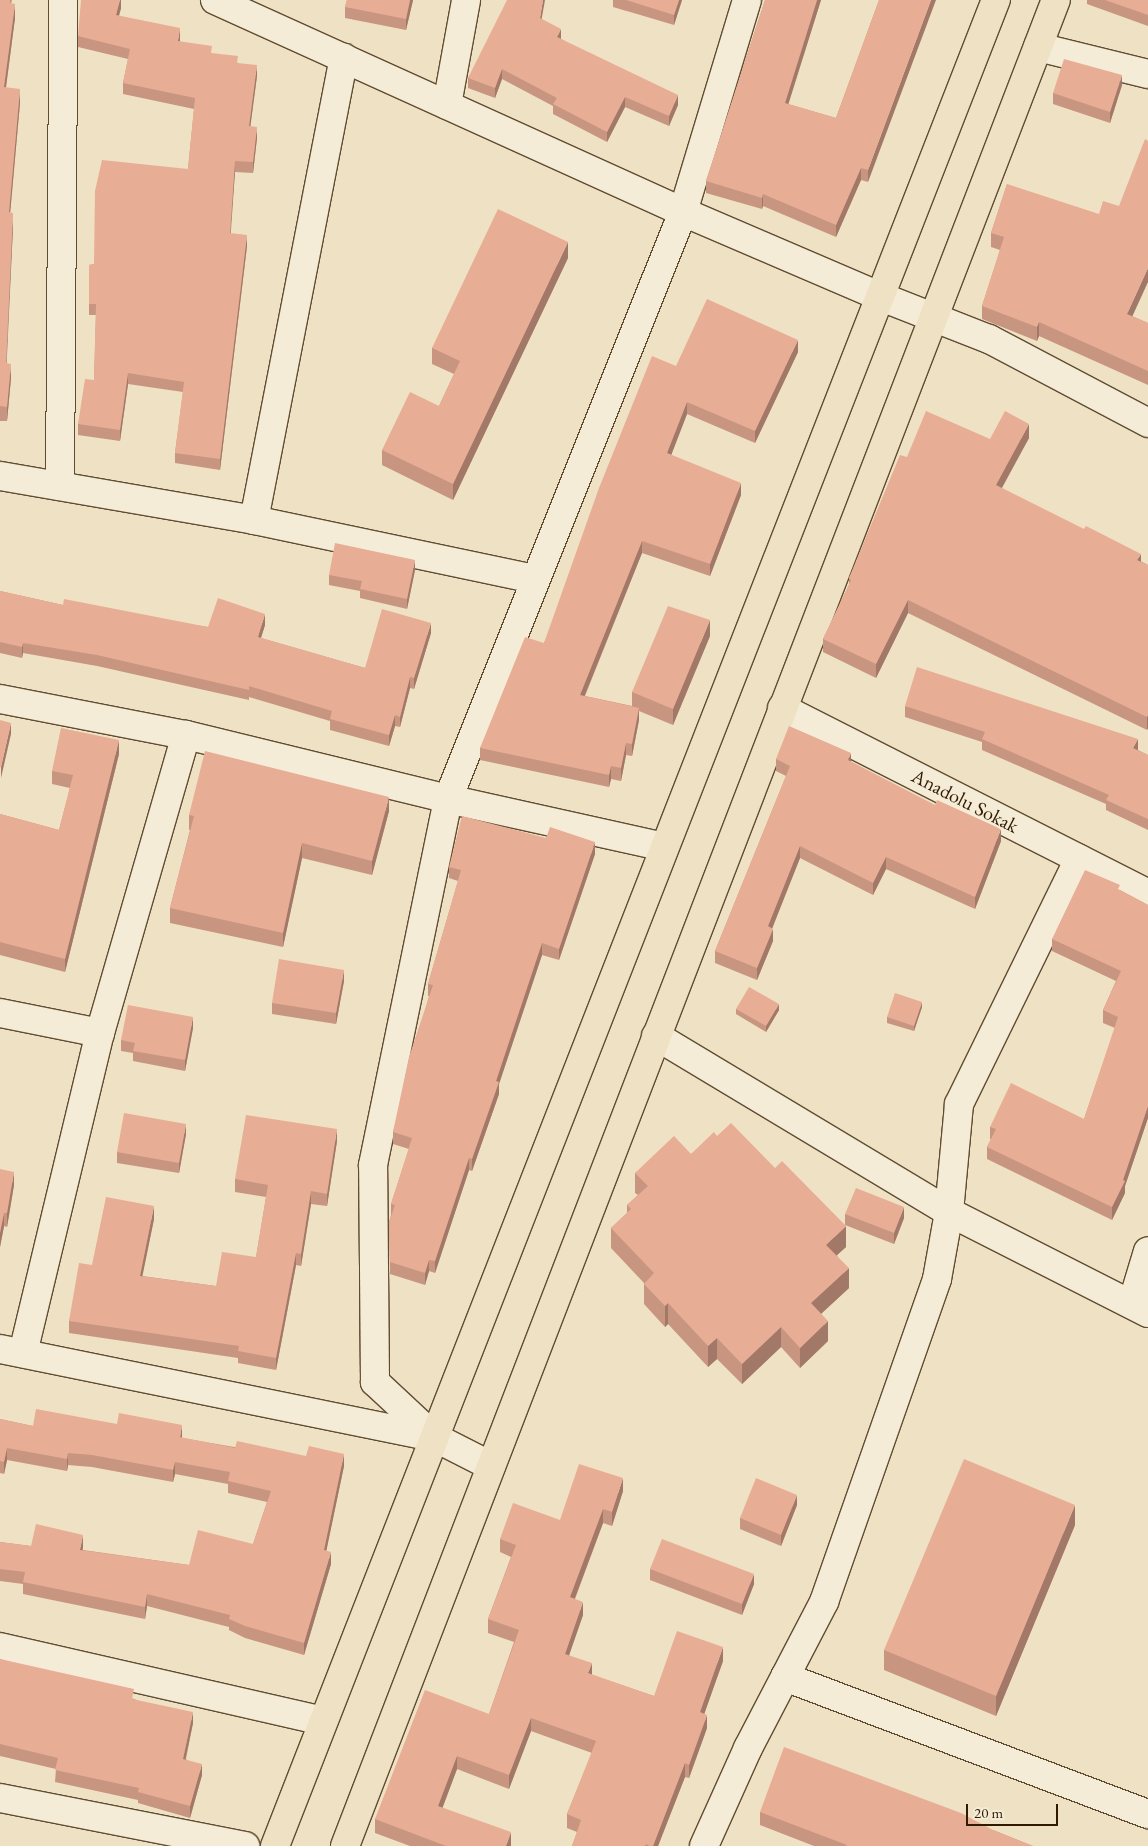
<!DOCTYPE html>
<style>
body{margin:0}
#map{position:relative;width:1148px;height:1846px;overflow:hidden;background:#efe1c3;font-family:"EB Garamond",serif}
div>[style]{position:absolute}
.roads{filter:drop-shadow(1px 0 #604c31) drop-shadow(-1px 0 #604c31) drop-shadow(0 1px #604c31) drop-shadow(0 -1px #604c31)}
.minor>*{height:28px;margin:-14px;padding:0 14px;transform-origin:14px;border-radius:14px;background:#f5ecd8}
.major>*{height:28px;margin:-14px;padding:0 14px;transform-origin:14px;border-radius:14px;background:#efe1c3}
.wall>*{inset:0;background:#c89580}
.shaded-wall>*{inset:0;background:#a27968}
.building>*{inset:0;background:#e8ad95}
span{translate:-50% -50%;white-space:nowrap;text-align:center;line-height:1.15;-webkit-text-stroke:4.5px #f5ecd8;paint-order:stroke}
.street-label{font-size:20px;color:#311b00}
.scale{position:absolute;left:966px;top:1804px;width:92px;height:22px;box-sizing:border-box;border:2px solid #311b00;border-top:0;padding-left:6px;font-size:15px;line-height:18px;white-space:nowrap;color:#311b00;-webkit-text-stroke:4px #f5ecd8;paint-order:stroke}
</style>
<div id="map">
<div class="roads">
<div class="minor">
<div style="left:215px;top:0;width:514px;rotate:24.37deg"></div>
<div style="left:683px;top:212px;width:213px;rotate:23.2deg"></div>
<div style="left:879px;top:296px;width:118px;rotate:21.4deg"></div>
<div style="left:989px;top:339px;width:180px;rotate:27.8deg"></div>
<div style="left:1038px;top:47px;width:113px;rotate:13.8deg"></div>
<div style="left:447px;top:105px;width:107px;rotate:-79.7deg"></div>
<div style="left:0;top:476px;width:258px;rotate:9.8deg"></div>
<div style="left:254px;top:520px;width:287px;rotate:11.9deg"></div>
<div style="left:60px;top:486px;width:486px;rotate:-89.6deg"></div>
<div style="left:254px;top:520px;width:471px;rotate:-79deg"></div>
<div style="left:0;top:699px;width:189px;rotate:11deg"></div>
<div style="left:186px;top:735px;width:270px;rotate:13.7deg"></div>
<div style="left:448px;top:799px;width:221px;rotate:12.5deg"></div>
<div style="left:782px;top:708px;width:411px;rotate:26.9deg"></div>
<div style="left:0;top:1013px;width:102px;rotate:11.3deg"></div>
<div style="left:656px;top:1036px;width:342px;rotate:31deg"></div>
<div style="left:949px;top:1212px;width:223px;rotate:26.9deg"></div>
<div style="left:1132px;top:1304px;width:55px;rotate:-73.2deg"></div>
<div style="left:0;top:1349px;width:443px;rotate:11.5deg"></div>
<div style="left:23px;top:1353px;width:329px;rotate:-76.5deg"></div>
<div style="left:100px;top:1033px;width:310px;rotate:-73.9deg"></div>
<div style="left:491px;top:1466px;width:64px;rotate:-153deg"></div>
<div style="left:434px;top:1437px;width:81px;rotate:-137deg"></div>
<div style="left:375px;top:1382px;width:217px;rotate:-90.5deg"></div>
<div style="left:373px;top:1165px;width:374px;rotate:-78.4deg"></div>
<div style="left:448px;top:799px;width:632px;rotate:-68.18deg"></div>
<div style="left:683px;top:212px;width:221px;rotate:-73.2deg"></div>
<div style="left:0;top:1647px;width:331px;rotate:12.9deg"></div>
<div style="left:785px;top:1677px;width:388px;rotate:20.7deg"></div>
<div style="left:0;top:1798px;width:250px;rotate:11.1deg"></div>
<div style="left:704px;top:1846px;width:107px;rotate:-65.8deg"></div>
<div style="left:748px;top:1748px;width:165px;rotate:-62.5deg"></div>
<div style="left:824px;top:1602px;width:342px;rotate:-70.7deg"></div>
<div style="left:937px;top:1279px;width:68px;rotate:-79.8deg"></div>
<div style="left:949px;top:1212px;width:108px;rotate:-84.7deg"></div>
<div style="left:959px;top:1104px;width:273px;rotate:-63.9deg"></div>
</div>
<div class="major">
<div style="left:275px;top:1846px;width:1982px;rotate:-68.67deg"></div>
<div style="left:345px;top:1846px;width:1978px;rotate:-68.94deg"></div>
</div>
</div>
<div class="wall">
<div style="clip-path:polygon(0 0,12px 0,11px 4px,15px 18px,6px 88px,20px 103px,10px 212px,13px 227px,6px 363px,11px 378px,7px 421px,0 421px)"></div>
<div style="clip-path:polygon(121px 0,121px 8px,119px 16px,180px 39px,180px 42px,238px 63px,257px 76px,250px 126px,257px 138px,253px 173px,235px 172px,230px 233px,247px 246px,220px 470px,175px 463px,175px 453px,183px 392px,128px 384px,120px 441px,78px 435px,78px 424px,94px 380px,96px 315px,89px 315px,89px 265px,94px 264px,188px 169px,194px 109px,123px 94px,123px 83px,128px 59px,78px 47px,78px 36px)"></div>
<div style="clip-path:polygon(347px 0,413px 0,406px 30px,345px 18px,345px 7px)"></div>
<div style="clip-path:polygon(613px 0,682px 0,674px 25px,613px 7px)"></div>
<div style="clip-path:polygon(765px 0,821px 0,788px 104px,836px 118px,879px 0,868px 182px,861px 180px,836px 237px,763px 206px,762px 209px,706px 193px,706px 181px)"></div>
<div style="clip-path:polygon(1087px 0,1148px 0,1148px 26px,1087px 4px)"></div>
<div style="clip-path:polygon(542px 19px,561px 39px,678px 105px,669px 126px,625px 107px,607px 142px,553px 114px,553px 106px,502px 79px,495px 98px,468px 88px,468px 78px)"></div>
<div style="clip-path:polygon(1122px 85px,1110px 123px,1053px 104px,1053px 93px)"></div>
<div style="clip-path:polygon(1007px 184px,1132px 316px,1148px 323px,1148px 385px,1039px 336px,1037px 341px,982px 319px,982px 306px,1000px 250px,991px 247px,991px 233px)"></div>
<div style="clip-path:polygon(568px 258px,453px 500px,382px 465px,382px 450px,439px 406px,454px 374px,432px 364px,432px 348px)"></div>
<div style="clip-path:polygon(798px 352px,755px 443px,687px 414px,671px 455px,741px 495px,710px 576px,642px 553px,585px 696px,632px 706px,632px 692px,710px 636px,673px 725px,639px 711px,639px 720px,632px 756px,626px 755px,621px 781px,611px 779px,609px 787px,480px 760px,480px 748px,544px 643px,676px 366px)"></div>
<div style="clip-path:polygon(1029px 438px,1001px 488px,1148px 565px,1148px 728px,1147px 730px,908px 613px,876px 678px,823px 652px,823px 639px,849px 585px,849px 578px,907px 457px,990px 439px)"></div>
<div style="clip-path:polygon(415px 570px,407px 609px,360px 598px,360px 591px,329px 585px,329px 575px)"></div>
<div style="clip-path:polygon(0 591px,63px 605px,208px 627px,265px 625px,261px 638px,365px 668px,431px 633px,414px 689px,410px 688px,400px 727px,395px 726px,389px 746px,330px 730px,330px 721px,249px 697px,249px 700px,97px 666px,23px 653px,22px 658px,0 653px)"></div>
<div style="clip-path:polygon(905px 706px,1138px 749px,1138px 750px,1148px 755px,1148px 830px,1106px 810px,1106px 804px,982px 750px,982px 742px,905px 717px)"></div>
<div style="clip-path:polygon(119px 754px,65px 972px,0 955px,0 814px,59px 830px,70px 788px,52px 784px,52px 771px)"></div>
<div style="clip-path:polygon(776px 759px,851px 762px,1001px 841px,975px 909px,886px 869px,873px 895px,800px 858px,772px 928px,773px 941px,757px 980px,715px 963px,715px 951px,786px 776px,776px 771px)"></div>
<div style="clip-path:polygon(389px 811px,372px 875px,302px 858px,283px 947px,170px 923px,170px 908px,190px 830px,189px 830px,189px 815px)"></div>
<div style="clip-path:polygon(595px 854px,559px 960px,542px 955px,499px 1084px,499px 1094px,472px 1171px,469px 1170px,435px 1273px,429px 1271px,425px 1285px,390px 1274px,389px 1222px,391px 1215px,391px 1204px,409px 1149px,393px 1144px,393px 1132px,429px 996px,428px 996px,428px 984px,458px 881px,449px 878px,449px 867px)"></div>
<div style="clip-path:polygon(1120px 890px,1148px 905px,1148px 1118px,1125px 1186px,1125px 1193px,1112px 1220px,987px 1159px,987px 1147px,991px 1139px,990px 1139px,990px 1127px,1084px 1119px,1115px 1028px,1103px 1023px,1103px 1010px,1116px 981px,1052px 951px,1052px 939px)"></div>
<div style="clip-path:polygon(344px 981px,336px 1024px,272px 1014px,272px 1003px)"></div>
<div style="clip-path:polygon(922px 1007px,914px 1031px,887px 1023px,887px 1017px)"></div>
<div style="clip-path:polygon(736px 1009px,779px 1010px,766px 1032px,736px 1014px)"></div>
<div style="clip-path:polygon(193px 1028px,185px 1071px,133px 1061px,133px 1053px,121px 1051px,121px 1040px)"></div>
<div style="clip-path:polygon(186px 1134px,179px 1173px,117px 1163px,117px 1152px)"></div>
<div style="clip-path:polygon(717px 1136px,846px 1247px,837px 1255px,849px 1288px,821px 1314px,828px 1341px,800px 1368px,781px 1347px,742px 1384px,717px 1359px,708px 1367px,668px 1324px,665px 1327px,644px 1304px,644px 1283px,611px 1248px,611px 1228px,627px 1213px,627px 1205px,638px 1195px,635px 1193px,635px 1173px,691px 1154px)"></div>
<div style="clip-path:polygon(337px 1141px,327px 1206px,311px 1204px,301px 1266px,296px 1265px,276px 1370px,238px 1363px,238px 1358px,69px 1333px,69px 1321px,92px 1265px,154px 1219px,142px 1276px,216px 1286px,256px 1257px,266px 1197px,235px 1192px,235px 1179px)"></div>
<div style="clip-path:polygon(0 1169px,14px 1185px,7px 1227px,4px 1226px,0 1247px)"></div>
<div style="clip-path:polygon(845px 1214px,904px 1218px,894px 1244px,845px 1225px)"></div>
<div style="clip-path:polygon(0 1419px,33px 1426px,182px 1438px,344px 1466px,326px 1551px,331px 1564px,304px 1655px,245px 1638px,229px 1630px,229px 1627px,147px 1606px,145px 1619px,23px 1594px,23px 1584px,0 1581px,0 1542px,31px 1546px,83px 1547px,83px 1550px,189px 1565px,253px 1544px,267px 1502px,228px 1493px,228px 1484px,175px 1474px,173px 1482px,92px 1467px,68px 1465px,67px 1471px,7px 1460px,4px 1474px,0 1473px)"></div>
<div style="clip-path:polygon(623px 1491px,612px 1526px,603px 1523px,575px 1599px,583px 1615px,569px 1655px,592px 1675px,654px 1696px,723px 1661px,704px 1714px,707px 1728px,689px 1778px,685px 1777px,658px 1846px,572px 1846px,577px 1832px,567px 1828px,567px 1814px,592px 1753px,531px 1731px,509px 1789px,457px 1769px,442px 1808px,511px 1846px,410px 1846px,375px 1833px,375px 1819px,489px 1714px,514px 1642px,488px 1633px,488px 1619px,511px 1557px,500px 1552px,500px 1539px,560px 1520px)"></div>
<div style="clip-path:polygon(797px 1505px,781px 1546px,740px 1529px,740px 1518px)"></div>
<div style="clip-path:polygon(1075px 1525px,996px 1716px,884px 1670px,884px 1650px)"></div>
<div style="clip-path:polygon(650px 1569px,754px 1584px,742px 1615px,650px 1580px)"></div>
<div style="clip-path:polygon(0 1659px,134px 1699px,193px 1723px,186px 1759px,202px 1775px,190px 1818px,138px 1803px,138px 1800px,55px 1782px,56px 1769px,0 1756px)"></div>
<div style="clip-path:polygon(760px 1812px,993px 1830px,1033px 1846px,814px 1846px,760px 1825px)"></div>
</div>
<div class="shaded-wall">
<div style="clip-path:polygon(120px 0,121px 0,121px 8px,116px 26px,116px 15px)"></div>
<div style="clip-path:polygon(410px 0,413px 0,406px 30px,406px 19px)"></div>
<div style="clip-path:polygon(543px 0,545px 0,540px 28px,540px 18px)"></div>
<div style="clip-path:polygon(679px 0,682px 0,674px 25px,674px 15px)"></div>
<div style="clip-path:polygon(817px 0,821px 0,785px 115px,785px 103px)"></div>
<div style="clip-path:polygon(931px 0,936px 0,868px 182px,868px 170px)"></div>
<div style="clip-path:polygon(15px 4px,15px 18px,4px 101px,4px 87px)"></div>
<div style="clip-path:polygon(180px 28px,180px 39px,178px 52px,178px 41px)"></div>
<div style="clip-path:polygon(561px 29px,561px 39px,557px 37px)"></div>
<div style="clip-path:polygon(257px 65px,257px 76px,249px 137px,249px 126px)"></div>
<div style="clip-path:polygon(502px 69px,502px 79px,495px 98px,495px 88px)"></div>
<div style="clip-path:polygon(1122px 75px,1122px 85px,1110px 123px,1110px 112px)"></div>
<div style="clip-path:polygon(20px 89px,20px 103px,9px 226px,9px 212px)"></div>
<div style="clip-path:polygon(678px 95px,678px 105px,669px 126px,669px 116px)"></div>
<div style="clip-path:polygon(625px 97px,625px 107px,607px 142px,607px 132px)"></div>
<div style="clip-path:polygon(257px 127px,257px 138px,253px 173px,253px 162px)"></div>
<div style="clip-path:polygon(235px 161px,235px 172px,230px 244px,230px 233px)"></div>
<div style="clip-path:polygon(861px 168px,861px 180px,836px 237px,836px 225px)"></div>
<div style="clip-path:polygon(763px 194px,763px 206px,762px 209px,762px 198px)"></div>
<div style="clip-path:polygon(13px 213px,13px 227px,6px 377px,6px 363px)"></div>
<div style="clip-path:polygon(247px 235px,247px 246px,220px 470px,220px 459px)"></div>
<div style="clip-path:polygon(568px 242px,568px 258px,453px 500px,453px 484px)"></div>
<div style="clip-path:polygon(1148px 268px,1148px 282px,1127px 328px,1127px 314px)"></div>
<div style="clip-path:polygon(1039px 322px,1039px 336px,1037px 341px,1037px 327px)"></div>
<div style="clip-path:polygon(798px 340px,798px 352px,755px 443px,755px 431px)"></div>
<div style="clip-path:polygon(11px 364px,11px 378px,7px 421px,7px 407px)"></div>
<div style="clip-path:polygon(128px 373px,128px 384px,120px 441px,120px 430px)"></div>
<div style="clip-path:polygon(687px 402px,687px 414px,667px 466px,667px 453px)"></div>
<div style="clip-path:polygon(1029px 424px,1029px 438px,996px 499px,996px 485px)"></div>
<div style="clip-path:polygon(741px 483px,741px 495px,710px 576px,710px 564px)"></div>
<div style="clip-path:polygon(642px 541px,642px 553px,580px 707px,580px 695px)"></div>
<div style="clip-path:polygon(1141px 554px,1141px 567px,1137px 560px)"></div>
<div style="clip-path:polygon(415px 560px,415px 570px,407px 609px,407px 599px)"></div>
<div style="clip-path:polygon(908px 600px,908px 613px,876px 678px,876px 664px)"></div>
<div style="clip-path:polygon(265px 614px,265px 625px,258px 647px,258px 637px)"></div>
<div style="clip-path:polygon(710px 620px,710px 636px,673px 725px,673px 709px)"></div>
<div style="clip-path:polygon(431px 623px,431px 633px,414px 689px,414px 678px)"></div>
<div style="clip-path:polygon(23px 643px,23px 653px,22px 658px,22px 647px)"></div>
<div style="clip-path:polygon(410px 677px,410px 688px,400px 727px,400px 717px)"></div>
<div style="clip-path:polygon(639px 708px,639px 720px,632px 756px,632px 744px)"></div>
<div style="clip-path:polygon(395px 715px,395px 726px,389px 746px,389px 735px)"></div>
<div style="clip-path:polygon(1148px 715px,1148px 728px,1147px 730px,1147px 717px)"></div>
<div style="clip-path:polygon(11px 723px,11px 734px,1px 778px,1px 767px)"></div>
<div style="clip-path:polygon(1138px 739px,1138px 749px,1133px 759px,1133px 748px)"></div>
<div style="clip-path:polygon(119px 740px,119px 754px,65px 972px,65px 959px)"></div>
<div style="clip-path:polygon(626px 743px,626px 755px,621px 781px,621px 768px)"></div>
<div style="clip-path:polygon(851px 753px,851px 765px,848px 760px)"></div>
<div style="clip-path:polygon(611px 766px,611px 779px,609px 787px,609px 775px)"></div>
<div style="clip-path:polygon(389px 797px,389px 811px,372px 875px,372px 861px)"></div>
<div style="clip-path:polygon(1001px 829px,1001px 841px,975px 909px,975px 897px)"></div>
<div style="clip-path:polygon(595px 842px,595px 854px,559px 960px,559px 949px)"></div>
<div style="clip-path:polygon(302px 843px,302px 858px,283px 947px,283px 933px)"></div>
<div style="clip-path:polygon(800px 846px,800px 858px,768px 939px,768px 926px)"></div>
<div style="clip-path:polygon(886px 857px,886px 869px,873px 895px,873px 883px)"></div>
<div style="clip-path:polygon(773px 929px,773px 941px,757px 980px,757px 968px)"></div>
<div style="clip-path:polygon(542px 943px,542px 955px,499px 1084px,499px 1094px,472px 1171px,472px 1159px,496px 1081px)"></div>
<div style="clip-path:polygon(344px 970px,344px 981px,336px 1024px,336px 1013px)"></div>
<div style="clip-path:polygon(922px 1002px,922px 1007px,914px 1031px,914px 1026px)"></div>
<div style="clip-path:polygon(779px 1004px,779px 1010px,766px 1032px,766px 1026px)"></div>
<div style="clip-path:polygon(193px 1017px,193px 1028px,185px 1071px,185px 1060px)"></div>
<div style="clip-path:polygon(1148px 1106px,1148px 1118px,1125px 1186px,1125px 1193px,1112px 1220px,1112px 1207px,1123px 1180px)"></div>
<div style="clip-path:polygon(186px 1124px,186px 1134px,179px 1173px,179px 1163px)"></div>
<div style="clip-path:polygon(337px 1129px,337px 1141px,327px 1206px,327px 1194px)"></div>
<div style="clip-path:polygon(469px 1158px,469px 1170px,435px 1273px,435px 1261px)"></div>
<div style="clip-path:polygon(14px 1172px,14px 1185px,7px 1227px,7px 1213px)"></div>
<div style="clip-path:polygon(311px 1191px,311px 1204px,301px 1266px,301px 1254px)"></div>
<div style="clip-path:polygon(154px 1206px,154px 1219px,140px 1288px,140px 1276px)"></div>
<div style="clip-path:polygon(904px 1207px,904px 1218px,894px 1244px,894px 1233px)"></div>
<div style="clip-path:polygon(4px 1213px,4px 1226px,0 1247px,0 1233px)"></div>
<div style="clip-path:polygon(846px 1226px,846px 1247px,826px 1265px,826px 1245px)"></div>
<div style="clip-path:polygon(296px 1253px,296px 1265px,276px 1370px,276px 1358px)"></div>
<div style="clip-path:polygon(429px 1260px,429px 1271px,425px 1285px,425px 1273px)"></div>
<div style="clip-path:polygon(849px 1268px,849px 1288px,811px 1323px,811px 1303px)"></div>
<div style="clip-path:polygon(668px 1303px,668px 1324px,665px 1327px,665px 1306px)"></div>
<div style="clip-path:polygon(828px 1321px,828px 1341px,800px 1368px,800px 1348px)"></div>
<div style="clip-path:polygon(781px 1327px,781px 1347px,742px 1384px,742px 1364px)"></div>
<div style="clip-path:polygon(717px 1338px,717px 1359px,708px 1367px,708px 1346px)"></div>
<div style="clip-path:polygon(182px 1425px,182px 1437px,180px 1449px,180px 1437px)"></div>
<div style="clip-path:polygon(7px 1448px,7px 1460px,4px 1474px,4px 1462px)"></div>
<div style="clip-path:polygon(68px 1453px,68px 1465px,67px 1471px,67px 1459px)"></div>
<div style="clip-path:polygon(344px 1454px,344px 1466px,324px 1562px,324px 1550px)"></div>
<div style="clip-path:polygon(175px 1462px,175px 1474px,173px 1482px,173px 1470px)"></div>
<div style="clip-path:polygon(623px 1478px,623px 1491px,612px 1526px,612px 1512px)"></div>
<div style="clip-path:polygon(797px 1495px,797px 1505px,781px 1546px,781px 1535px)"></div>
<div style="clip-path:polygon(1075px 1505px,1075px 1525px,996px 1716px,996px 1696px)"></div>
<div style="clip-path:polygon(603px 1509px,603px 1523px,570px 1611px,570px 1597px)"></div>
<div style="clip-path:polygon(83px 1535px,83px 1547px,80px 1562px,80px 1550px)"></div>
<div style="clip-path:polygon(331px 1552px,331px 1564px,304px 1655px,304px 1643px)"></div>
<div style="clip-path:polygon(754px 1574px,754px 1584px,742px 1615px,742px 1604px)"></div>
<div style="clip-path:polygon(147px 1594px,147px 1606px,145px 1619px,145px 1607px)"></div>
<div style="clip-path:polygon(583px 1602px,583px 1615px,565px 1667px,565px 1654px)"></div>
<div style="clip-path:polygon(723px 1647px,723px 1661px,700px 1726px,700px 1712px)"></div>
<div style="clip-path:polygon(592px 1663px,592px 1677px,588px 1673px)"></div>
<div style="clip-path:polygon(193px 1712px,193px 1723px,183px 1770px,183px 1759px)"></div>
<div style="clip-path:polygon(707px 1715px,707px 1728px,689px 1778px,689px 1765px)"></div>
<div style="clip-path:polygon(531px 1718px,531px 1731px,509px 1789px,509px 1775px)"></div>
<div style="clip-path:polygon(457px 1756px,457px 1769px,438px 1820px,438px 1806px)"></div>
<div style="clip-path:polygon(685px 1763px,685px 1777px,658px 1846px,653px 1846px)"></div>
<div style="clip-path:polygon(202px 1764px,202px 1775px,190px 1818px,190px 1806px)"></div>
<div style="clip-path:polygon(511px 1832px,511px 1846px,506px 1846px)"></div>
</div>
<div class="building">
<div style="clip-path:polygon(0 0,10px 0,10px 3px,15px 4px,4px 87px,20px 89px,9px 212px,13px 213px,6px 363px,11px 364px,7px 407px,0 406px)"></div>
<div style="clip-path:polygon(81px 0,120px 0,116px 15px,180px 28px,178px 41px,212px 46px,211px 53px,238px 56px,237px 63px,257px 65px,249px 126px,257px 127px,253px 162px,235px 161px,230px 233px,247px 235px,220px 459px,175px 453px,184px 382px,128px 373px,120px 430px,78px 424px,85px 379px,94px 380px,96px 304px,89px 304px,89px 265px,94px 264px,95px 191px,102px 160px,188px 169px,195px 98px,123px 83px,130px 49px,78px 36px)"></div>
<div style="clip-path:polygon(347px 0,410px 0,406px 19px,345px 7px)"></div>
<div style="clip-path:polygon(507px 0,543px 0,540px 18px,561px 29px,557px 37px,678px 95px,669px 116px,625px 97px,607px 132px,553px 104px,557px 98px,502px 69px,495px 88px,468px 78px)"></div>
<div style="clip-path:polygon(626px 0,679px 0,674px 15px)"></div>
<div style="clip-path:polygon(765px 0,817px 0,785px 103px,836px 118px,879px 0,931px 0,868px 170px,861px 168px,836px 225px,763px 194px,762px 198px,706px 181px)"></div>
<div style="clip-path:polygon(1105px 0,1148px 0,1148px 15px)"></div>
<div style="clip-path:polygon(1064px 59px,1122px 75px,1110px 112px,1053px 93px)"></div>
<div style="clip-path:polygon(1145px 139px,1148px 141px,1148px 268px,1127px 314px,1148px 323px,1148px 371px,1039px 322px,1037px 327px,982px 306px,1004px 237px,991px 233px,1007px 184px,1099px 214px,1103px 201px,1119px 206px)"></div>
<div style="clip-path:polygon(498px 209px,568px 242px,453px 484px,382px 450px,410px 392px,439px 406px,460px 361px,432px 348px)"></div>
<div style="clip-path:polygon(707px 299px,798px 340px,755px 431px,687px 402px,667px 453px,741px 483px,710px 564px,642px 541px,580px 695px,639px 708px,632px 744px,626px 743px,621px 768px,611px 766px,609px 775px,480px 748px,525px 637px,544px 643px,599px 488px,652px 356px,676px 366px)"></div>
<div style="clip-path:polygon(926px 411px,990px 439px,1005px 411px,1029px 424px,996px 485px,1084px 529px,1086px 526px,1141px 554px,1137px 560px,1148px 565px,1148px 715px,1147px 717px,908px 600px,876px 664px,823px 639px,851px 580px,849px 578px,900px 455px,907px 457px)"></div>
<div style="clip-path:polygon(335px 543px,415px 560px,407px 599px,360px 589px,362px 581px,329px 575px)"></div>
<div style="clip-path:polygon(0 591px,63px 605px,64px 599px,208px 627px,218px 598px,265px 614px,258px 637px,365px 668px,382px 609px,431px 623px,414px 678px,410px 677px,400px 717px,395px 715px,389px 735px,330px 719px,332px 711px,249px 686px,249px 690px,97px 655px,23px 643px,22px 647px,0 642px)"></div>
<div style="clip-path:polygon(668px 606px,710px 620px,673px 709px,632px 692px)"></div>
<div style="clip-path:polygon(917px 667px,1138px 739px,1133px 748px,1148px 755px,1148px 819px,1106px 800px,1109px 795px,982px 739px,985px 732px,905px 706px)"></div>
<div style="clip-path:polygon(0 720px,11px 723px,1px 767px,0 767px)"></div>
<div style="clip-path:polygon(789px 726px,851px 753px,848px 760px,935px 805px,937px 800px,1001px 829px,975px 897px,886px 857px,873px 883px,800px 846px,768px 926px,773px 929px,757px 968px,715px 951px,790px 766px,776px 759px)"></div>
<div style="clip-path:polygon(61px 728px,119px 740px,65px 959px,0 942px,0 814px,59px 830px,73px 775px,52px 771px)"></div>
<div style="clip-path:polygon(205px 751px,389px 797px,372px 861px,302px 843px,283px 933px,170px 908px,194px 816px,189px 815px)"></div>
<div style="clip-path:polygon(462px 816px,546px 838px,550px 827px,595px 842px,559px 949px,542px 943px,496px 1081px,499px 1082px,472px 1159px,469px 1158px,435px 1261px,429px 1260px,425px 1273px,390px 1262px,389px 1222px,395px 1205px,391px 1204px,412px 1138px,393px 1132px,409px 1057px,433px 985px,428px 984px,461px 870px,449px 867px)"></div>
<div style="clip-path:polygon(1085px 870px,1120px 885px,1118px 889px,1148px 905px,1148px 1106px,1123px 1180px,1125px 1181px,1112px 1207px,987px 1147px,996px 1129px,990px 1127px,1011px 1083px,1084px 1119px,1118px 1017px,1103px 1010px,1121px 971px,1052px 939px)"></div>
<div style="clip-path:polygon(279px 959px,344px 970px,336px 1013px,272px 1003px)"></div>
<div style="clip-path:polygon(749px 987px,779px 1004px,766px 1026px,736px 1009px)"></div>
<div style="clip-path:polygon(895px 993px,922px 1002px,914px 1026px,887px 1017px)"></div>
<div style="clip-path:polygon(128px 1005px,193px 1017px,185px 1060px,133px 1051px,135px 1043px,121px 1040px)"></div>
<div style="clip-path:polygon(124px 1113px,186px 1124px,179px 1163px,117px 1152px)"></div>
<div style="clip-path:polygon(246px 1115px,337px 1129px,327px 1194px,311px 1191px,301px 1254px,296px 1253px,276px 1358px,238px 1351px,239px 1346px,69px 1321px,79px 1263px,92px 1265px,106px 1197px,154px 1206px,140px 1276px,216px 1286px,222px 1252px,256px 1257px,268px 1185px,235px 1179px)"></div>
<div style="clip-path:polygon(731px 1123px,775px 1168px,782px 1161px,846px 1226px,826px 1245px,849px 1268px,811px 1303px,828px 1321px,800px 1348px,781px 1327px,742px 1364px,717px 1338px,708px 1346px,668px 1303px,665px 1306px,644px 1284px,654px 1273px,611px 1228px,631px 1209px,627px 1205px,648px 1186px,635px 1173px,674px 1136px,691px 1154px,714px 1132px,717px 1136px)"></div>
<div style="clip-path:polygon(0 1169px,14px 1172px,7px 1213px,4px 1213px,0 1233px)"></div>
<div style="clip-path:polygon(856px 1188px,904px 1207px,894px 1233px,845px 1214px)"></div>
<div style="clip-path:polygon(36px 1409px,117px 1424px,119px 1413px,182px 1425px,180px 1437px,235px 1448px,237px 1441px,306px 1456px,309px 1446px,344px 1454px,324px 1550px,331px 1552px,304px 1643px,245px 1626px,229px 1619px,230px 1615px,147px 1594px,145px 1607px,23px 1582px,25px 1572px,0 1569px,0 1542px,31px 1546px,36px 1524px,83px 1535px,80px 1550px,189px 1565px,198px 1530px,253px 1544px,271px 1491px,228px 1481px,230px 1472px,175px 1462px,173px 1470px,92px 1455px,68px 1453px,67px 1459px,7px 1448px,4px 1462px,0 1461px,0 1419px,33px 1426px)"></div>
<div style="clip-path:polygon(964px 1459px,1075px 1505px,996px 1696px,884px 1650px)"></div>
<div style="clip-path:polygon(579px 1464px,623px 1478px,612px 1512px,603px 1509px,570px 1597px,583px 1602px,565px 1654px,592px 1663px,588px 1673px,654px 1696px,677px 1631px,723px 1647px,700px 1712px,707px 1715px,689px 1765px,685px 1763px,653px 1846px,650px 1846px,646px 1844px,645px 1846px,572px 1846px,581px 1820px,567px 1814px,596px 1741px,531px 1718px,509px 1775px,457px 1756px,438px 1806px,511px 1832px,506px 1846px,446px 1846px,375px 1819px,425px 1690px,489px 1714px,519px 1630px,488px 1619px,516px 1545px,500px 1539px,513px 1503px,560px 1520px)"></div>
<div style="clip-path:polygon(756px 1478px,797px 1495px,781px 1535px,740px 1518px)"></div>
<div style="clip-path:polygon(662px 1539px,754px 1574px,742px 1604px,650px 1569px)"></div>
<div style="clip-path:polygon(0 1659px,134px 1689px,132px 1699px,193px 1712px,183px 1759px,202px 1764px,190px 1806px,138px 1792px,139px 1788px,55px 1770px,58px 1758px,0 1744px)"></div>
<div style="clip-path:polygon(784px 1747px,961px 1813px,993px 1830px,1033px 1846px,846px 1846px,847px 1845px,760px 1812px)"></div>
</div>
<div class="street-label">
<span style="left:965px;top:801px;rotate:27deg">Anadolu Sokak</span>
</div>
<div class="scale">20 m</div>
</div>
